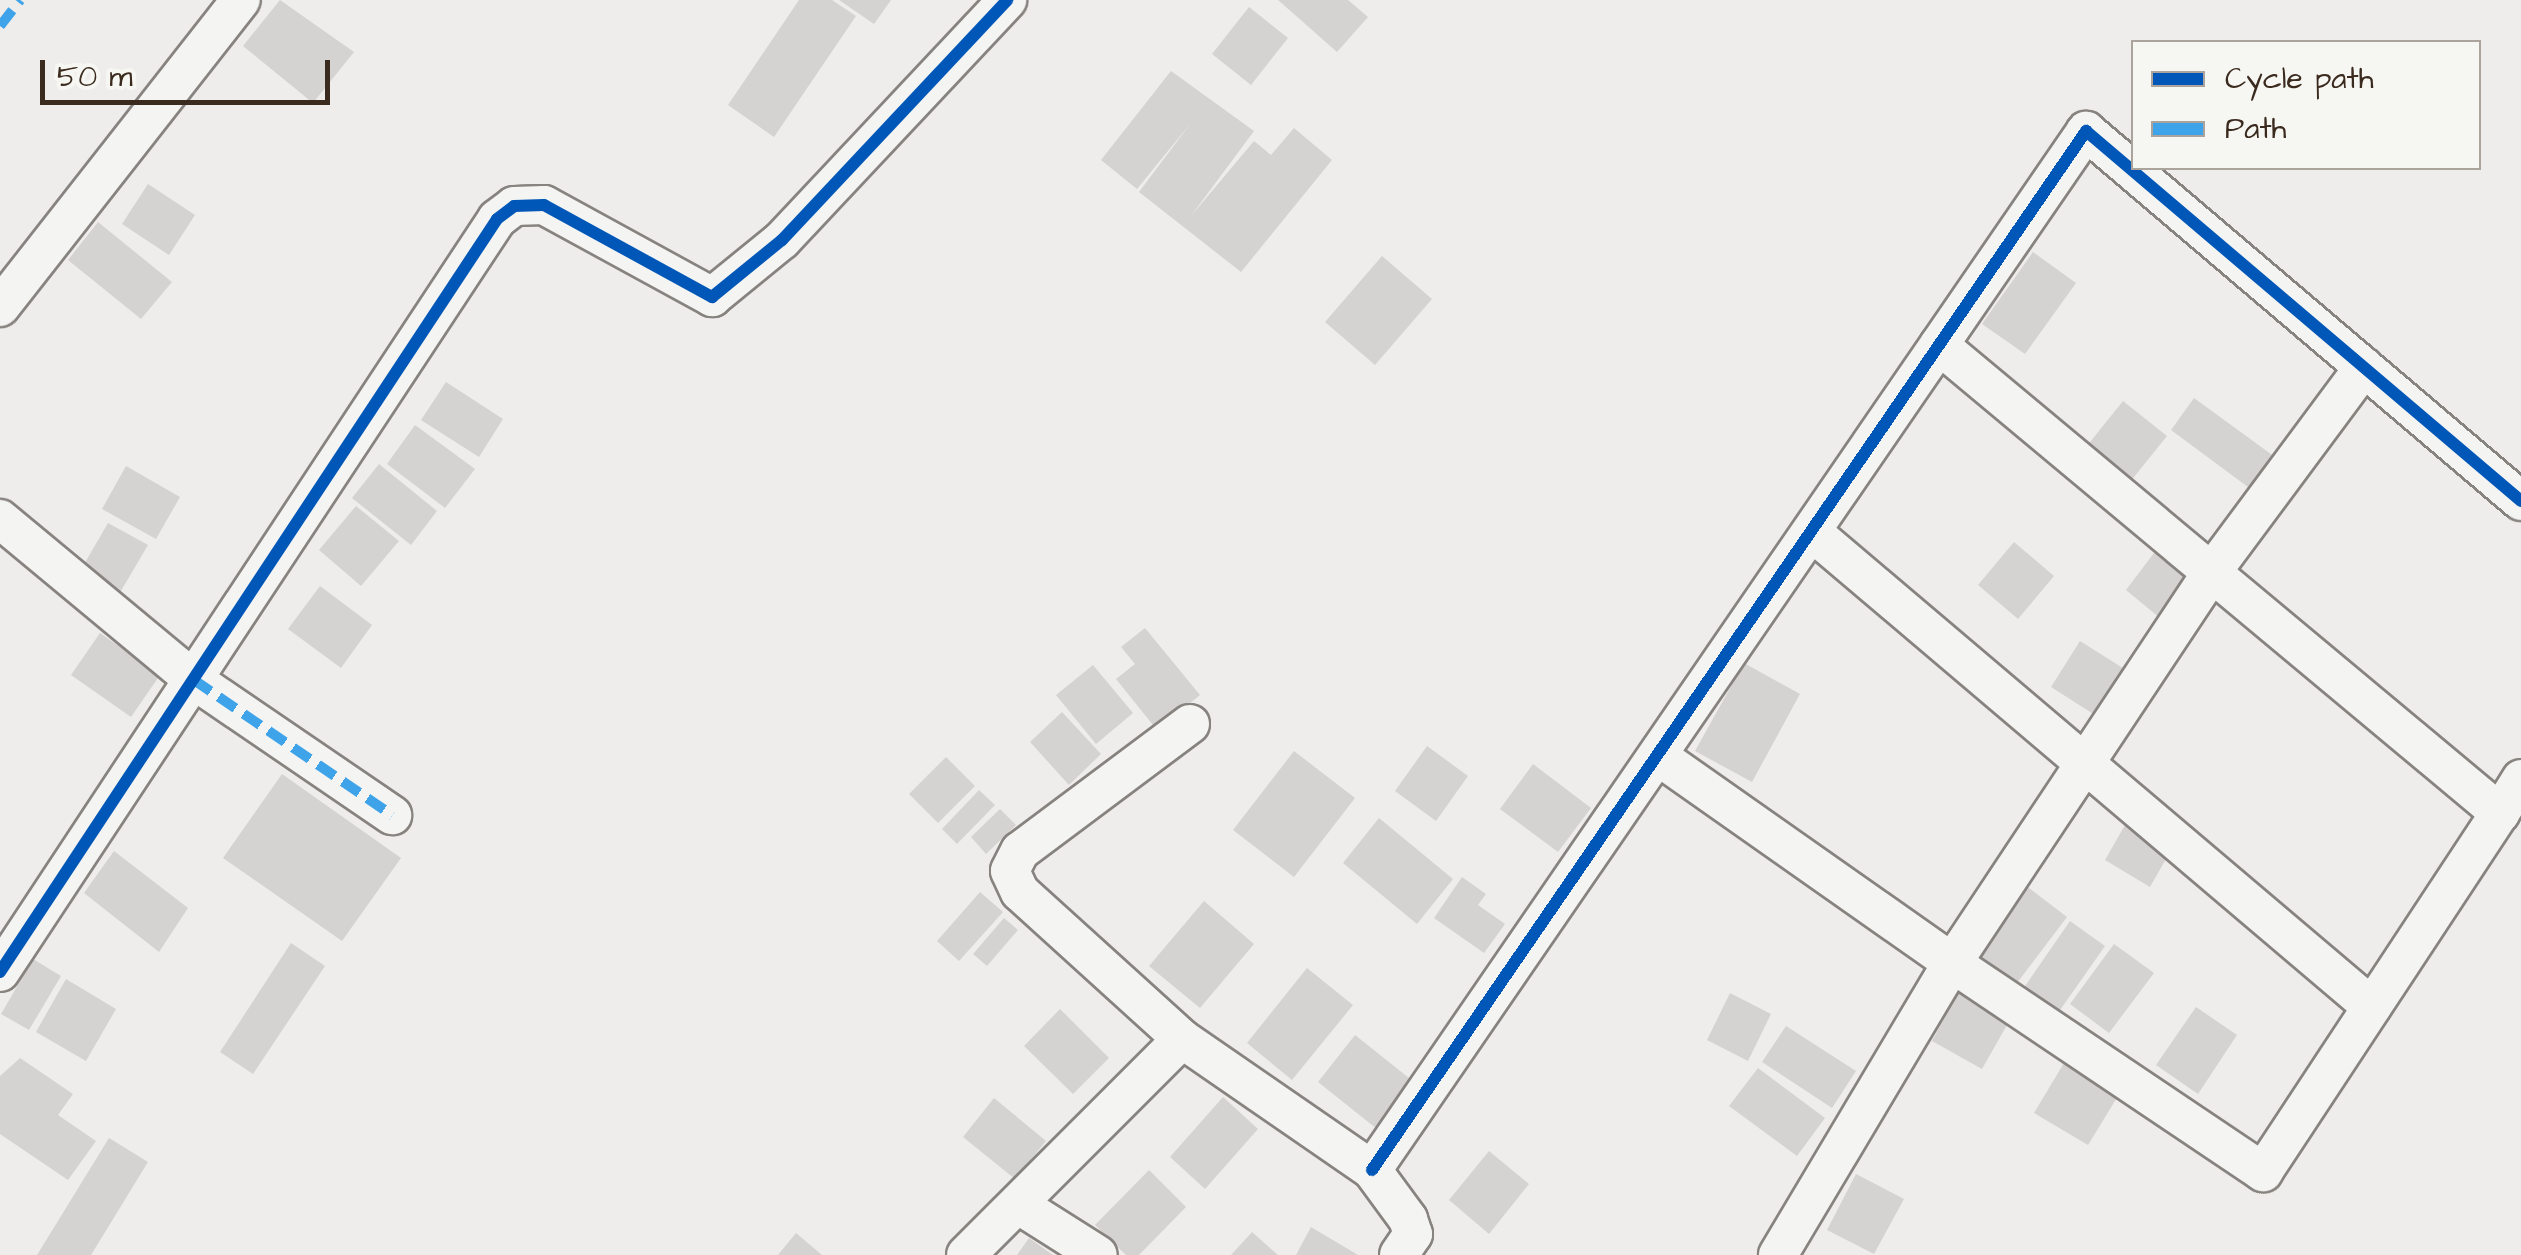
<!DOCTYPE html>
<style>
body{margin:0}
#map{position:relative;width:2521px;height:1255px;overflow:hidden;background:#eeedeb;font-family:"Architects Daughter",sans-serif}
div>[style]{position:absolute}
.building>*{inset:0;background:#d4d3d1}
.roads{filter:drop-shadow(2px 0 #87837f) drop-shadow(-2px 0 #87837f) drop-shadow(0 2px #87837f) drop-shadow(0 -2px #87837f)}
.minor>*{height:38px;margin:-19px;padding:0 19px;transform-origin:19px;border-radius:19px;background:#f4f4f2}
.quiet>*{height:10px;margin-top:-5px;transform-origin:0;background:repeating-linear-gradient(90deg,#3fa3ea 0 20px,transparent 0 30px)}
.cycleway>*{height:12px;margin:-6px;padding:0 6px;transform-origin:6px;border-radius:6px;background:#0057b8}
span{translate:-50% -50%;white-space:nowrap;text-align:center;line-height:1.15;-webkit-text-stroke:10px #f6f6f2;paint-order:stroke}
.legend{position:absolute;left:2131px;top:40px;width:350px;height:130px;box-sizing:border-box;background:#f6f6f2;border:2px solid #aba49d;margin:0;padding:12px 18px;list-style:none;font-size:30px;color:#3b2a1e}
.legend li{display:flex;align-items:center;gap:20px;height:50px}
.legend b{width:50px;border:2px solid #aba49d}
.scale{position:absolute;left:40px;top:60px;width:290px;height:45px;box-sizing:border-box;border:5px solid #3b2a1e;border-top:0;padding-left:12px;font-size:30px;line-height:35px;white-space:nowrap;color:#3b2a1e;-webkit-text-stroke:8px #f6f6f2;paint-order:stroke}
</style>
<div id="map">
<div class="building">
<div style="clip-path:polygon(280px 0,354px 52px,313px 103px,243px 46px)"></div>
<div style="clip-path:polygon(799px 0,832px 0,856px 16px,774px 137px,728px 105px)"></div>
<div style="clip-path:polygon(839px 0,891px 0,874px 24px)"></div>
<div style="clip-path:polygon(1278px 0,1348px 0,1368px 17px,1337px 52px)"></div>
<div style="clip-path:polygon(1249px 7px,1288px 38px,1251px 85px,1212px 54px)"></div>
<div style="clip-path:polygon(1171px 71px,1254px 131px,1191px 216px,1254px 141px,1271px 155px,1294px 128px,1332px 160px,1241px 272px,1139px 192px,1190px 124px,1137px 189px,1101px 160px)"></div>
<div style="clip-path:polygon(148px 184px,195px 215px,169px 255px,122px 224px)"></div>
<div style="clip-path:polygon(98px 222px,172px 282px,141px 319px,68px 260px)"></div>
<div style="clip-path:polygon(2033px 252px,2076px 283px,2025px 354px,1982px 324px)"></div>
<div style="clip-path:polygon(1382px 256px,1432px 299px,1375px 365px,1325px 322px)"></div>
<div style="clip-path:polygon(446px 382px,503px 419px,479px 457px,421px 420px)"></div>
<div style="clip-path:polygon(2194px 398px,2275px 457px,2252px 490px,2171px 430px)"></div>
<div style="clip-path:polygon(2123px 401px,2167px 436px,2130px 482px,2086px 447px)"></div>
<div style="clip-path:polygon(415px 425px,475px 469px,445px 508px,387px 464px)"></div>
<div style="clip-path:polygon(379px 464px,437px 511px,411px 545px,352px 498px)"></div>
<div style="clip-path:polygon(126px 466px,180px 497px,156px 539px,102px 509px)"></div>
<div style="clip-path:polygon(356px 506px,399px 541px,361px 586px,319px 550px)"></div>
<div style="clip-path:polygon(108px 523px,148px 545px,118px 596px,79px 573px)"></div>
<div style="clip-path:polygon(2014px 542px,2054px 576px,2018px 619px,1978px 585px)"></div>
<div style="clip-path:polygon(2157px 549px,2192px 577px,2160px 618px,2126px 590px)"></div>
<div style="clip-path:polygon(320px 586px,372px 625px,341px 668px,288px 629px)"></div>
<div style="clip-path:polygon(1145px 628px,1200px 695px,1157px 730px,1116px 679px,1135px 664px,1121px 647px)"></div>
<div style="clip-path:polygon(100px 633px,160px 675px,131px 717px,71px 675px)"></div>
<div style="clip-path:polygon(2080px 641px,2126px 670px,2098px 717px,2051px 687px)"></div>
<div style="clip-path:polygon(1744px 663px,1800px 694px,1752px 782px,1695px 751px)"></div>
<div style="clip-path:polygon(1093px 665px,1133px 713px,1096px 744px,1056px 695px)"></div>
<div style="clip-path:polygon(1062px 712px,1101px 754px,1069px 785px,1030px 742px)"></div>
<div style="clip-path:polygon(1427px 746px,1468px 776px,1436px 821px,1395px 791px)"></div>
<div style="clip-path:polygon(1294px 751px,1355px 798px,1294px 877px,1233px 830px)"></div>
<div style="clip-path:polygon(946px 757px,975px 786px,938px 823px,909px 794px)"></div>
<div style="clip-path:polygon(1533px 764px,1591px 808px,1558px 852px,1500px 809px)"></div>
<div style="clip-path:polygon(282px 774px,401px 858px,342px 941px,223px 858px)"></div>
<div style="clip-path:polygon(979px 790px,995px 805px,957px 844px,942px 829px)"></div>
<div style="clip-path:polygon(1000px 809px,1016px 825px,986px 854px,971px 837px)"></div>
<div style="clip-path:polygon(1379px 818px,1453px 879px,1417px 924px,1343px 863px)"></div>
<div style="clip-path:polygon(2125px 825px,2170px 852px,2150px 887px,2105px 860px)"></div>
<div style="clip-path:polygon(114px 851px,188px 908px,159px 952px,84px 893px)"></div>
<div style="clip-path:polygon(1462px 877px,1486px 894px,1478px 905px,1505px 924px,1484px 953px,1434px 918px)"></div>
<div style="clip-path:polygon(2025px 885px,2067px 917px,2017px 983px,1975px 952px)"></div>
<div style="clip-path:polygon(980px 892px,1003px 912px,959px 961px,937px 941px)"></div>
<div style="clip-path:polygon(1204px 901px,1254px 944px,1200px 1008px,1149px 966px)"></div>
<div style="clip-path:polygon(1004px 918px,1018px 930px,987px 966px,973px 954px)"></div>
<div style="clip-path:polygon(2070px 921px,2105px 946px,2058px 1013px,2023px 989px)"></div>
<div style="clip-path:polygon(291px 943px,325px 966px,253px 1074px,220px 1052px)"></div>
<div style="clip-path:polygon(2114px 944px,2154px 973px,2109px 1033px,2070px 1004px)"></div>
<div style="clip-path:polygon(33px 959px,61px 976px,29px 1030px,1px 1014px)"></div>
<div style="clip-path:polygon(1307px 968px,1353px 1005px,1292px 1080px,1247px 1043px)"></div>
<div style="clip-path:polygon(66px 979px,116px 1009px,86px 1061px,36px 1032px)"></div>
<div style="clip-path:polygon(1960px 989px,2011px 1018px,1982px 1069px,1932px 1041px)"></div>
<div style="clip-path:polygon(1730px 993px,1771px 1014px,1748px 1061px,1707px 1040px)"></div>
<div style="clip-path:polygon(2196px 1007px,2237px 1035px,2198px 1094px,2156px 1065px)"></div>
<div style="clip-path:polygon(1060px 1009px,1109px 1058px,1073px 1094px,1024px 1046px)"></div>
<div style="clip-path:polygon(1786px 1026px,1856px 1071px,1832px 1108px,1762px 1062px)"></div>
<div style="clip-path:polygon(1355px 1035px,1414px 1082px,1377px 1129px,1318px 1082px)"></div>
<div style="clip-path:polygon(20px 1058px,73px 1094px,58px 1115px,96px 1141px,68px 1180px,0 1134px,0 1076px)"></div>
<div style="clip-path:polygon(2064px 1063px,2118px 1096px,2088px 1145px,2034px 1113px)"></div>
<div style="clip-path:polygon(1758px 1068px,1825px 1118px,1797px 1156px,1729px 1106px)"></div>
<div style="clip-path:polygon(1223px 1097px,1258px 1129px,1205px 1189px,1170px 1157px)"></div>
<div style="clip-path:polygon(994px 1098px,1046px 1141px,1015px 1179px,963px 1137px)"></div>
<div style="clip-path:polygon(109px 1138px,148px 1162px,91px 1255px,37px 1255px)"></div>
<div style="clip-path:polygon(1489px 1151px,1529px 1184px,1489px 1234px,1449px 1200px)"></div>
<div style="clip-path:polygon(1149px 1170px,1186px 1207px,1139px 1255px,1126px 1255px,1095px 1225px)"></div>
<div style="clip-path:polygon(1856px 1174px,1904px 1199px,1874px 1254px,1827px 1230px)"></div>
<div style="clip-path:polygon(1311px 1227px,1358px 1255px,1296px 1255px)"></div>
<div style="clip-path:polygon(1252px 1232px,1278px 1255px,1231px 1255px)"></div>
<div style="clip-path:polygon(796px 1233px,822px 1255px,778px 1255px)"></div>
<div style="clip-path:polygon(1029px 1238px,1053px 1255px,1017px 1255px)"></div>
</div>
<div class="roads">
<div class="minor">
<div style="left:0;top:307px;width:390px;rotate:-51.9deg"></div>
<div style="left:1939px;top:345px;width:731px;rotate:39.84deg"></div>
<div style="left:2500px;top:813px;width:40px;rotate:-58deg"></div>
<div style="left:2364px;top:367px;width:252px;rotate:126.6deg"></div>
<div style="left:2214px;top:569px;width:473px;rotate:123.6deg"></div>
<div style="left:1952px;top:963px;width:375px;rotate:33.9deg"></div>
<div style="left:2263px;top:1172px;width:430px;rotate:-56.6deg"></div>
<div style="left:0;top:519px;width:252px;rotate:39.7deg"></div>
<div style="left:194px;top:680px;width:240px;rotate:34.3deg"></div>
<div style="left:1812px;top:532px;width:734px;rotate:40.31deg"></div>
<div style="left:1190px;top:724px;width:212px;rotate:143.2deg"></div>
<div style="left:1020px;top:851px;width:22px;rotate:117deg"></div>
<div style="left:1010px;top:871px;width:23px;rotate:65deg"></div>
<div style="left:1020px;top:892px;width:219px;rotate:42.2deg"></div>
<div style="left:1182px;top:1039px;width:231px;rotate:34.6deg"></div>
<div style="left:1372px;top:1170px;width:61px;rotate:53.7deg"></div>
<div style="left:1408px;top:1219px;width:16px;rotate:72deg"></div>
<div style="left:1413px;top:1234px;width:25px;rotate:124deg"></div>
<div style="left:1658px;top:756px;width:360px;rotate:35.1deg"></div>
<div style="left:1952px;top:963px;width:340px;rotate:120.8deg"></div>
<div style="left:0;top:972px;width:902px;rotate:-56.57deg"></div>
<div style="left:497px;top:219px;width:21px;rotate:-37deg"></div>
<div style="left:514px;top:206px;width:30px;rotate:-2deg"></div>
<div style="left:544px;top:205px;width:192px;rotate:28.7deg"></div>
<div style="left:712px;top:297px;width:90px;rotate:-39.2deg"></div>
<div style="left:782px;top:240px;width:329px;rotate:-46.8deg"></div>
<div style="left:1372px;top:1170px;width:1261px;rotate:-55.5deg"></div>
<div style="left:2086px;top:131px;width:571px;rotate:40.38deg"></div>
<div style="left:1019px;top:1205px;width:93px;rotate:32.3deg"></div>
<div style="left:966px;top:1255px;width:305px;rotate:-45deg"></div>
</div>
</div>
<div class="quiet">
<div style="left:0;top:26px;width:33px;rotate:-52deg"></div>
<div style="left:194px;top:680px;width:240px;rotate:34.3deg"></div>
</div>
<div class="cycleway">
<div style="left:0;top:972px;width:902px;rotate:-56.57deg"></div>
<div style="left:497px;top:219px;width:21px;rotate:-37deg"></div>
<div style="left:514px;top:206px;width:30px;rotate:-2deg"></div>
<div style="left:544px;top:205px;width:192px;rotate:28.7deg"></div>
<div style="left:712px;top:297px;width:90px;rotate:-39.2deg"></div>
<div style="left:782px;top:240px;width:329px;rotate:-46.8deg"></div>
<div style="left:1372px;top:1170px;width:1261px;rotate:-55.5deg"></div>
<div style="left:2086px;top:131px;width:571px;rotate:40.38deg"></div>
</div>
<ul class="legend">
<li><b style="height:12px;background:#0057b8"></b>Cycle path</li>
<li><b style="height:12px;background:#3fa3ea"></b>Path</li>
</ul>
<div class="scale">50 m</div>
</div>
